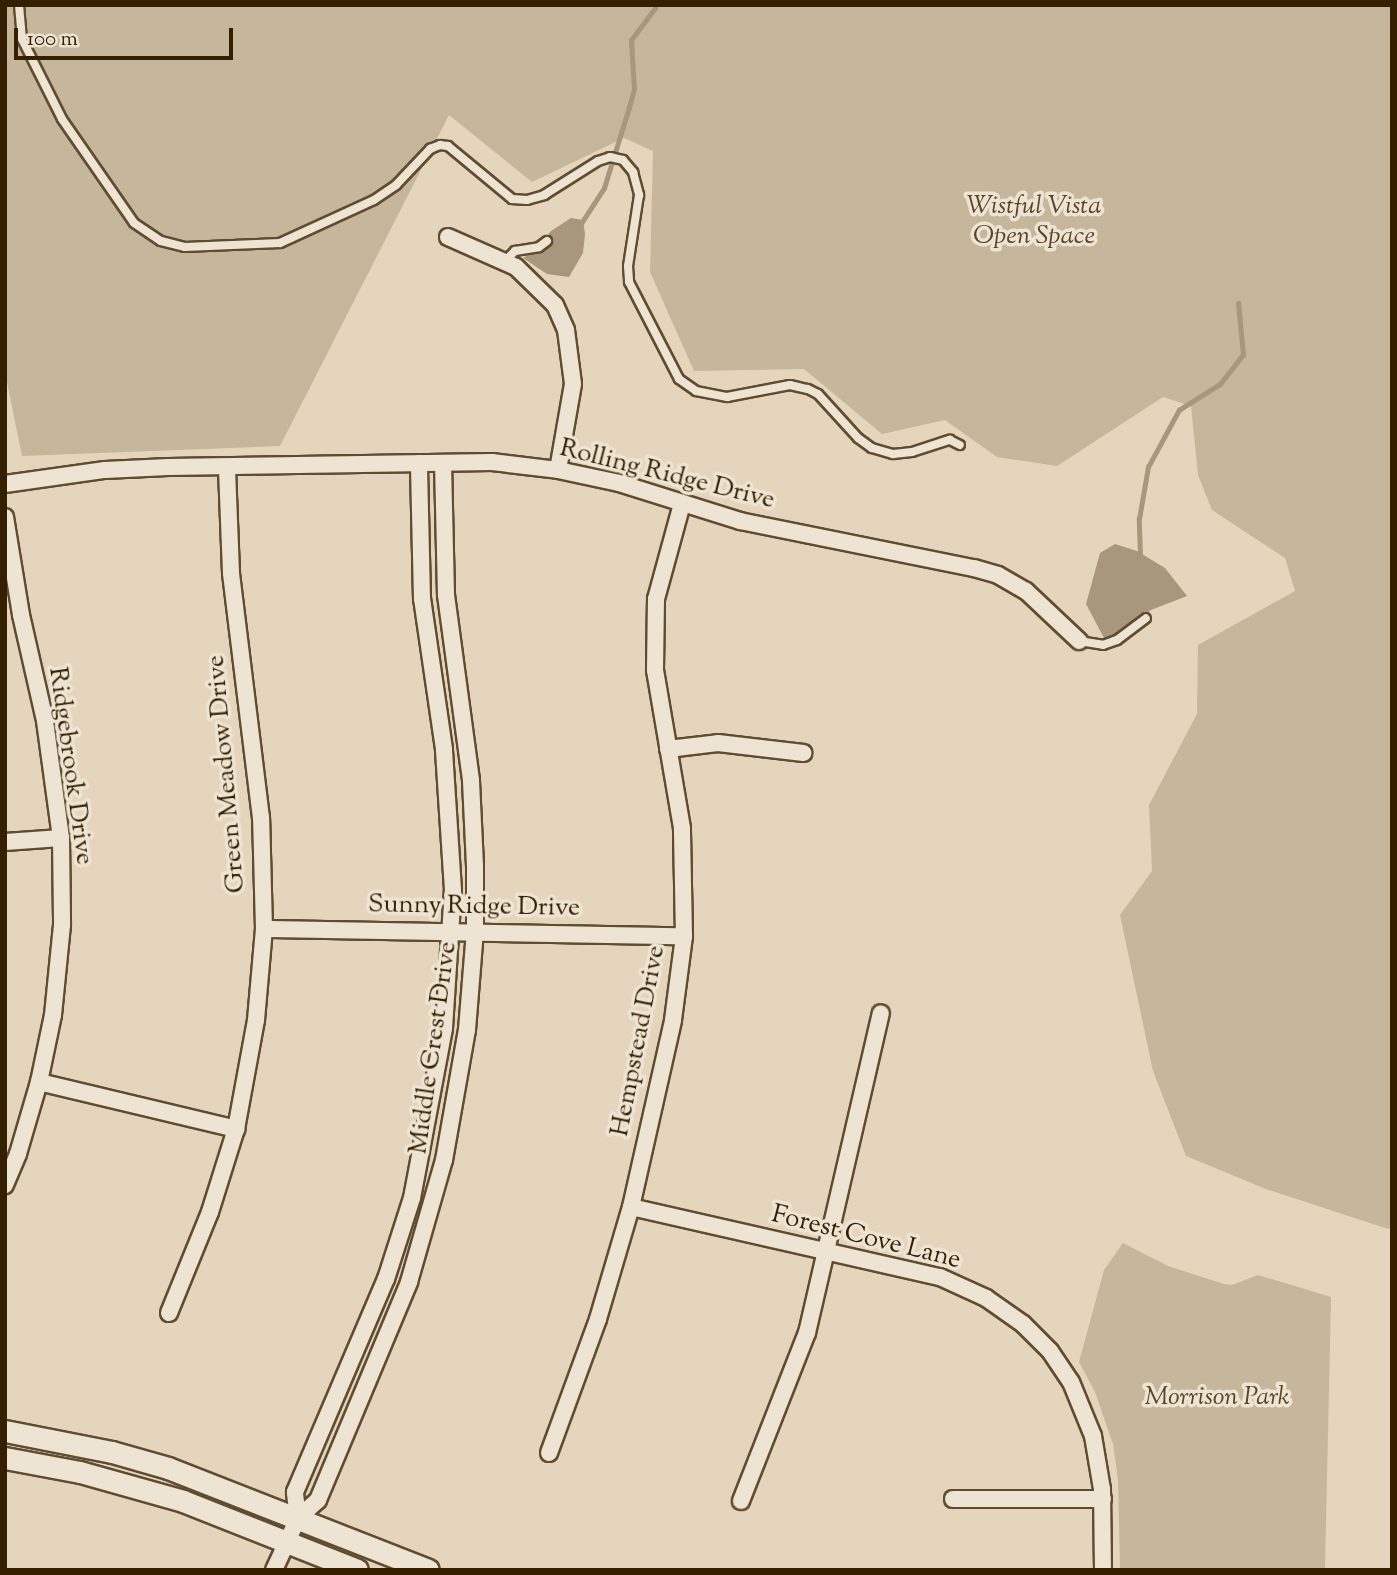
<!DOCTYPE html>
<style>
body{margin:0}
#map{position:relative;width:1397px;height:1575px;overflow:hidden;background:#e4d5bc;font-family:"Sorts Mill Goudy",serif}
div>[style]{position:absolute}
.green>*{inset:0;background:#c6b69c}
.water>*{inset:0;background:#a8977c}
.stream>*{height:4.5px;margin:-2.25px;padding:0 2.25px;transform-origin:2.25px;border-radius:2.25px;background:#a8977c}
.roads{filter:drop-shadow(2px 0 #604c2f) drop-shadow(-2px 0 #604c2f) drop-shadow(0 2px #604c2f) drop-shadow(0 -2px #604c2f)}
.service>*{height:8px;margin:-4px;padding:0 4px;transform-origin:4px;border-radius:4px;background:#ede4d3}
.minor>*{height:16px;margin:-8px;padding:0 8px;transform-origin:8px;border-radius:8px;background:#ede4d3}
.secondary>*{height:21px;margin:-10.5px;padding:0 10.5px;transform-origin:10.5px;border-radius:10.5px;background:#ede4d3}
span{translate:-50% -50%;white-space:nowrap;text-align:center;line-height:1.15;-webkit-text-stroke:7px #ede4d3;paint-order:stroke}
.park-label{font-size:26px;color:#584527;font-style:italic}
.street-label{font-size:26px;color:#341f00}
.frame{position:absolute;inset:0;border:7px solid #341f00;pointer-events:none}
.scale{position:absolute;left:14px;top:28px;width:219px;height:32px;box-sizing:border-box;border:4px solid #341f00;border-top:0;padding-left:9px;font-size:21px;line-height:24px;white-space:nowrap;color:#341f00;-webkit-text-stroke:5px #ede4d3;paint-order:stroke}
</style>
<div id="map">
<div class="green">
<div style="clip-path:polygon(5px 5px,1392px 5px,1392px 1227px,1388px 1229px,1266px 1189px,1186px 1156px,1153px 1071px,1120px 915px,1152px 871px,1149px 805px,1197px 714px,1198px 645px,1295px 591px,1285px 558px,1212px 510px,1198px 475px,1191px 406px,1163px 397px,1057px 466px,997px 457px,945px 420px,882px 434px,804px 369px,694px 371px,650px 272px,653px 151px,624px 138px,532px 182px,449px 115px,280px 446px,22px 456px,5px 372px)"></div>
<div style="clip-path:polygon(1123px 1243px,1168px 1266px,1224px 1284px,1232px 1285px,1258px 1275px,1331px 1297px,1325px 1570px,1120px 1570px,1118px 1479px,1113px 1444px,1095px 1392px,1079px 1362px,1104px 1270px)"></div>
</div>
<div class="water">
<div style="clip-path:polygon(571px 218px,583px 220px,585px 234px,583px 253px,569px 277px,547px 274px,523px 258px,535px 251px,551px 231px)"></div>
<div style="clip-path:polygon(1115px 544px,1137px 551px,1165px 568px,1187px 596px,1151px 610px,1117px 634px,1104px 638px,1086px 604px,1100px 553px)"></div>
</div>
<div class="stream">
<div style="left:580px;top:225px;width:44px;rotate:-57deg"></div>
<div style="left:604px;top:188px;width:85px;rotate:-72.8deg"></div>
<div style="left:629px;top:107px;width:19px;rotate:-74deg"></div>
<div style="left:634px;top:89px;width:49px;rotate:-93.5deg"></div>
<div style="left:631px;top:40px;width:40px;rotate:-53deg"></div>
<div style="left:1140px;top:556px;width:37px;rotate:-92deg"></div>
<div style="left:1139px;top:519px;width:53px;rotate:-80.2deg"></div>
<div style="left:1148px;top:467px;width:65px;rotate:-61.5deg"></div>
<div style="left:1179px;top:410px;width:49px;rotate:-32.4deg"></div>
<div style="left:1220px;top:384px;width:37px;rotate:-52deg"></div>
<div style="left:1243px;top:355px;width:52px;rotate:-95.5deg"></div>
</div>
<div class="roads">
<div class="service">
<div style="left:19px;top:5px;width:34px;rotate:85deg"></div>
<div style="left:22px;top:39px;width:89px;rotate:63.4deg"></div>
<div style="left:62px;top:119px;width:126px;rotate:55.3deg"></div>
<div style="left:134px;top:223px;width:32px;rotate:34deg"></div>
<div style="left:161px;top:241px;width:25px;rotate:14deg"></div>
<div style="left:185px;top:247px;width:95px;rotate:-2.4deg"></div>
<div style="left:280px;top:243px;width:103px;rotate:-24.6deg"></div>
<div style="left:374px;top:200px;width:27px;rotate:-34deg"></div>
<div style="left:396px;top:185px;width:50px;rotate:-46.6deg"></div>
<div style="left:430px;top:149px;width:11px;rotate:-22deg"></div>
<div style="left:440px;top:145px;width:8px;rotate:7deg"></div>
<div style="left:448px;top:146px;width:83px;rotate:39.6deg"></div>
<div style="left:512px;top:199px;width:15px;rotate:4deg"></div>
<div style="left:527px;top:200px;width:18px;rotate:-16deg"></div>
<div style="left:544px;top:195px;width:64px;rotate:-32.2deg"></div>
<div style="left:598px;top:161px;width:13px;rotate:-18deg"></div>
<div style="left:610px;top:157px;width:13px;rotate:13deg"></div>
<div style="left:623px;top:160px;width:16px;rotate:50deg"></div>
<div style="left:633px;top:172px;width:24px;rotate:75deg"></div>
<div style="left:639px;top:195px;width:72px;rotate:98.8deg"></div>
<div style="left:628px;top:266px;width:16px;rotate:86deg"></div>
<div style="left:629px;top:282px;width:109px;rotate:62.7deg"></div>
<div style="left:679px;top:379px;width:21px;rotate:35deg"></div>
<div style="left:696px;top:391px;width:32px;rotate:11deg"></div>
<div style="left:727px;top:397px;width:64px;rotate:-10.8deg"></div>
<div style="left:790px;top:385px;width:18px;rotate:13deg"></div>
<div style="left:808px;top:389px;width:11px;rotate:27deg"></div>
<div style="left:818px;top:394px;width:59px;rotate:47.7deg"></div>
<div style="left:858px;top:438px;width:17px;rotate:36deg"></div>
<div style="left:872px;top:448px;width:22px;rotate:16deg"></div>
<div style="left:893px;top:454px;width:19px;rotate:-6deg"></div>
<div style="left:912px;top:452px;width:40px;rotate:-18deg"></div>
<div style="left:950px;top:440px;width:11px;rotate:27deg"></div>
<div style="left:505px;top:261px;width:14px;rotate:-45deg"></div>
<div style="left:515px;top:251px;width:24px;rotate:-9deg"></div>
<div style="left:539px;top:247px;width:10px;rotate:-37deg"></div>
<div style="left:1079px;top:641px;width:24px;rotate:9deg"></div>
<div style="left:1103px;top:645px;width:15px;rotate:-20deg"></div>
<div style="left:1117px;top:640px;width:36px;rotate:-37deg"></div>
</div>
<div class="minor">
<div style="left:448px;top:237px;width:74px;rotate:23.8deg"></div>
<div style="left:516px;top:267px;width:54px;rotate:44.3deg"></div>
<div style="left:555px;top:305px;width:27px;rotate:66deg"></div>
<div style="left:566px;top:330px;width:54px;rotate:82.6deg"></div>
<div style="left:573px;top:384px;width:87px;rotate:99.9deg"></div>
<div style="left:5px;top:484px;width:101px;rotate:-8deg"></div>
<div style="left:105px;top:470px;width:63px;rotate:-2.7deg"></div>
<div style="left:168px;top:467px;width:324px;rotate:-0.9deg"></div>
<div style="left:492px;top:462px;width:66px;rotate:6.9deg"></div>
<div style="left:558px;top:470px;width:62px;rotate:12deg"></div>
<div style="left:619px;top:483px;width:127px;rotate:17.4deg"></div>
<div style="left:740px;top:521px;width:239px;rotate:11.4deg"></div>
<div style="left:974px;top:568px;width:25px;rotate:16deg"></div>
<div style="left:998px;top:575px;width:32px;rotate:30deg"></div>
<div style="left:1026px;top:591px;width:73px;rotate:43.3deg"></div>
<div style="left:5px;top:517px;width:99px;rotate:80.7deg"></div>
<div style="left:21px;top:615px;width:109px;rotate:77.2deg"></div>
<div style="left:45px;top:721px;width:118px;rotate:82.2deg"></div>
<div style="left:61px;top:838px;width:87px;rotate:89.3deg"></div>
<div style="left:62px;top:925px;width:90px;rotate:95.7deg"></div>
<div style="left:53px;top:1015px;width:68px;rotate:101.8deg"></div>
<div style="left:39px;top:1082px;width:75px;rotate:106.3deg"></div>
<div style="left:18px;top:1154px;width:34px;rotate:113deg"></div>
<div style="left:668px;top:749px;width:50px;rotate:-6.8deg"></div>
<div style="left:718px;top:743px;width:86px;rotate:6.7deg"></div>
<div style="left:5px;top:842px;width:56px;rotate:-4.1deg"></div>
<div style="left:264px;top:929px;width:420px;rotate:1deg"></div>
<div style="left:39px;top:1082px;width:203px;rotate:13.4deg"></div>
<div style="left:631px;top:1207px;width:317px;rotate:12.8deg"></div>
<div style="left:940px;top:1277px;width:51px;rotate:24.5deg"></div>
<div style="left:986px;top:1298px;width:45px;rotate:35.1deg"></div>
<div style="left:1023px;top:1324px;width:38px;rotate:45deg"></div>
<div style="left:1050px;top:1351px;width:37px;rotate:56deg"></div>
<div style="left:1071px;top:1382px;width:58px;rotate:67.8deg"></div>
<div style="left:1093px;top:1436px;width:54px;rotate:80.4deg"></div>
<div style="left:1102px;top:1489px;width:81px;rotate:89.3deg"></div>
<div style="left:169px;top:1313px;width:109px;rotate:-67.9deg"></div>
<div style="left:210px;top:1212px;width:87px;rotate:-72.6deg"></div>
<div style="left:236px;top:1129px;width:111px;rotate:-79.6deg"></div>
<div style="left:256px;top:1020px;width:91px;rotate:-85deg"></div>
<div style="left:264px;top:929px;width:111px;rotate:-91.5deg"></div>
<div style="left:261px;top:818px;width:247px;rotate:-97deg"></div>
<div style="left:231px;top:573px;width:105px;rotate:-92.2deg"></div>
<div style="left:549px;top:1453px;width:143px;rotate:-69.9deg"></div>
<div style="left:598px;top:1319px;width:117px;rotate:-73.6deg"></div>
<div style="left:631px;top:1207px;width:192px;rotate:-77.3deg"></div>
<div style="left:673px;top:1020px;width:85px;rotate:-82.5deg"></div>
<div style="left:684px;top:936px;width:108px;rotate:-91.1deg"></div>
<div style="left:682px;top:828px;width:160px;rotate:-99.7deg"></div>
<div style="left:655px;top:670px;width:71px;rotate:-89.2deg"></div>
<div style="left:656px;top:599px;width:98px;rotate:-74.7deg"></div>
<div style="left:953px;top:1499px;width:150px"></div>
<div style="left:741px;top:1501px;width:180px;rotate:-68.6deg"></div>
<div style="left:807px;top:1333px;width:328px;rotate:-77deg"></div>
<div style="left:298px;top:1518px;width:26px;rotate:-97deg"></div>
<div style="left:295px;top:1492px;width:232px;rotate:-66.9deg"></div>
<div style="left:386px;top:1279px;width:85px;rotate:-72.2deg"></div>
<div style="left:412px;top:1198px;width:173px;rotate:-79.3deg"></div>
<div style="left:444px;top:1028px;width:138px;rotate:-86.3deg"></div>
<div style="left:453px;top:890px;width:141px;rotate:-93.7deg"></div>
<div style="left:444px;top:749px;width:152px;rotate:-98.3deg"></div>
<div style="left:422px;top:599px;width:136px;rotate:-91.3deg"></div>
<div style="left:274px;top:1570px;width:57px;rotate:-65.2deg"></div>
<div style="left:298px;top:1518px;width:27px;rotate:-42deg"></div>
<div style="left:318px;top:1500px;width:236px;rotate:-67.3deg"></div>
<div style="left:409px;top:1282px;width:127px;rotate:-74deg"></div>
<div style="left:444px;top:1160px;width:132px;rotate:-80deg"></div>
<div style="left:467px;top:1030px;width:99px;rotate:-85.4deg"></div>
<div style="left:475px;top:931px;width:65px;rotate:-90deg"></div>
<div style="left:475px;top:866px;width:86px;rotate:-92.7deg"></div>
<div style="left:471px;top:780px;width:187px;rotate:-97.7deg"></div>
<div style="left:446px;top:595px;width:132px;rotate:-91.3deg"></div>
</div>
<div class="secondary">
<div style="left:5px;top:1431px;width:109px;rotate:11.1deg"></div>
<div style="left:112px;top:1452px;width:58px;rotate:15.9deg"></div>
<div style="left:168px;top:1468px;width:279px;rotate:21.4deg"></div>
<div style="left:5px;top:1458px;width:76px;rotate:10.6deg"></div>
<div style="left:80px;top:1472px;width:107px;rotate:15.7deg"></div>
<div style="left:183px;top:1501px;width:187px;rotate:21.6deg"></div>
</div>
</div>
<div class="park-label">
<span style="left:1034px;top:222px">Wistful Vista<br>Open Space</span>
<span style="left:1217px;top:1398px">Morrison Park</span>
</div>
<div class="street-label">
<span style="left:667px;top:475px;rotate:14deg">Rolling Ridge Drive</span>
<span style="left:70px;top:766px;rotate:82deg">Ridgebrook Drive</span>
<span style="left:227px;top:774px;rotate:-95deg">Green Meadow Drive</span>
<span style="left:474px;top:907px;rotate:1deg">Sunny Ridge Drive</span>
<span style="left:639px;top:1041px;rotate:-79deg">Hempstead Drive</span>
<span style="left:434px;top:1048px;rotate:-82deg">Middle Crest Drive</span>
<span style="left:866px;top:1238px;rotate:14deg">Forest Cove Lane</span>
</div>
<div class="frame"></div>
<div class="scale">100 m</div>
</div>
